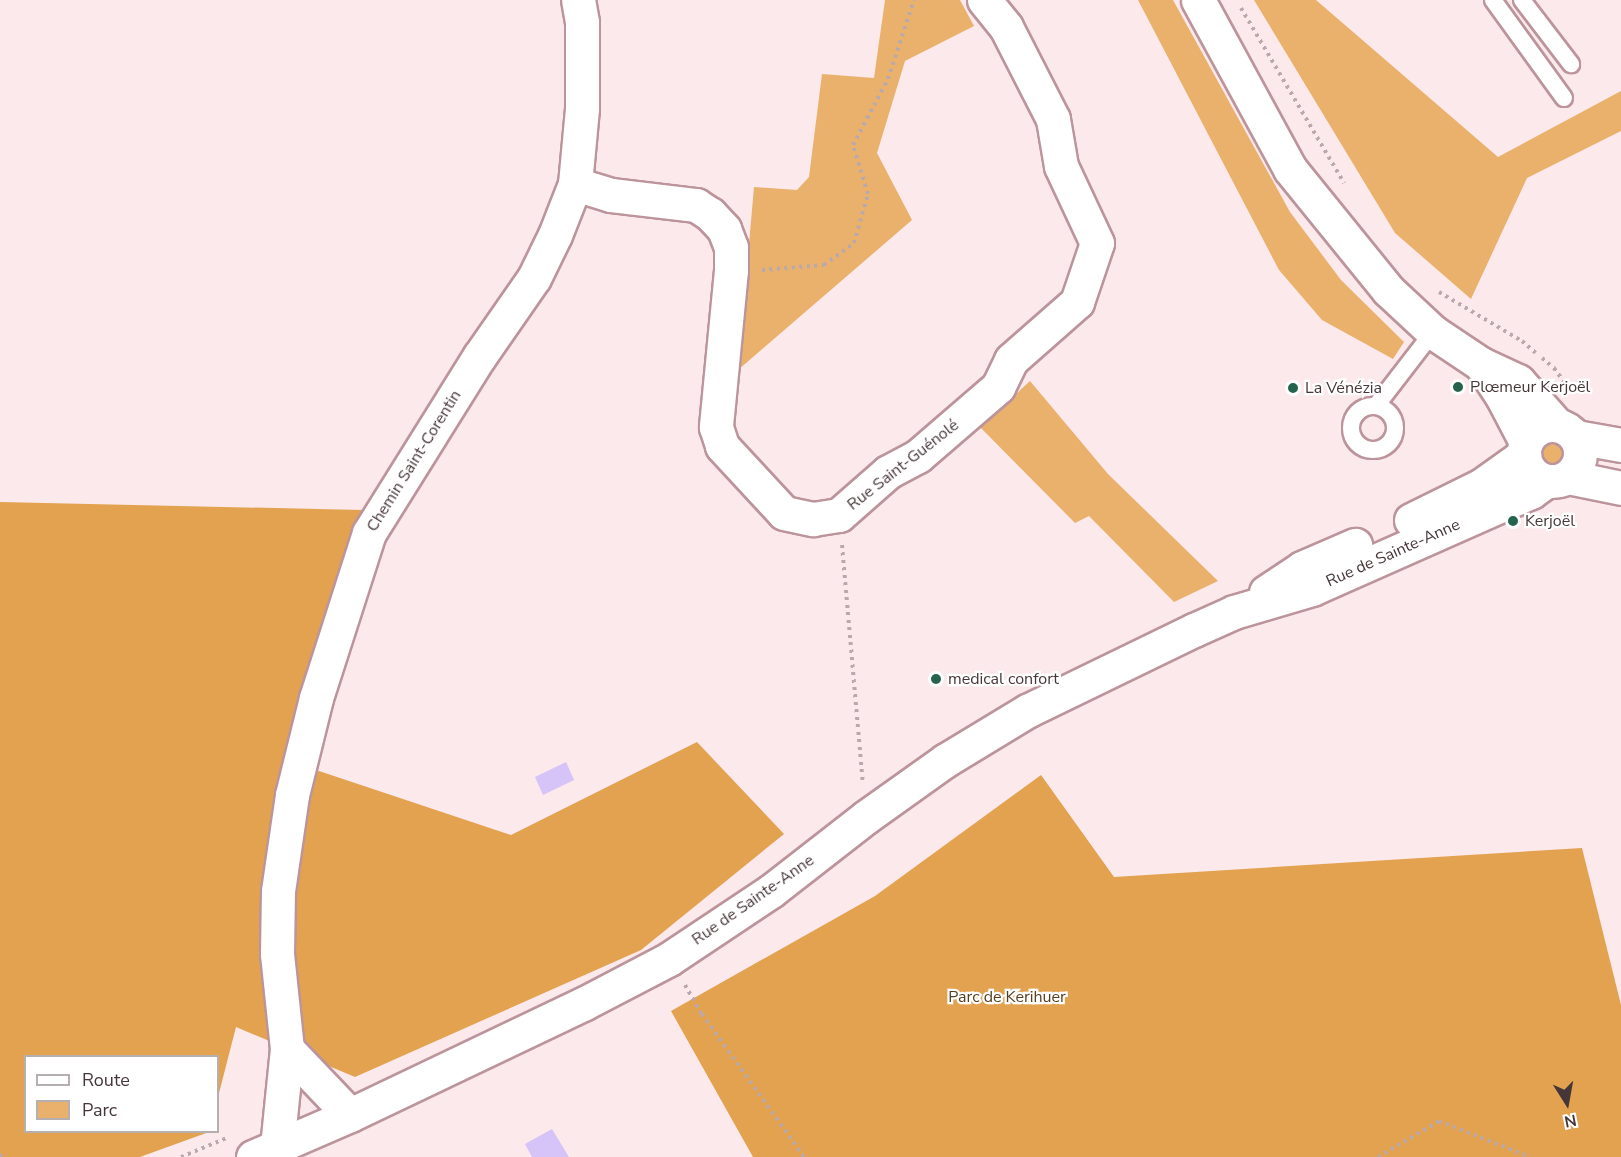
<!DOCTYPE html>
<meta charset="utf-8">
<style>
body{margin:0}
#map{position:relative;width:1621px;height:1157px;overflow:hidden;background:#fbe9ec;font-family:"Nunito Sans",sans-serif}
div>[style]{position:absolute}
.green>*{inset:0;background:#e9b16c}
.round{border-radius:50%}
.forest>*{inset:0;background:#e2a250}
.water>*{inset:0;background:#d6c3f7}
.path>*{height:4px;margin-top:-2px;transform-origin:0;background:repeating-linear-gradient(90deg,#baa9ac 0 3px,transparent 0 7.5px)}
.roads{filter:drop-shadow(2px 0 #bc949b) drop-shadow(-2px 0 #bc949b) drop-shadow(0 2px #bc949b) drop-shadow(0 -2px #bc949b)}
.lane>*{height:16px;margin:-8px;padding:0 8px;transform-origin:8px;border-radius:8px;background:#fff}
.lane>.ring{margin:-8px;padding:0;box-sizing:content-box;background:none;border:16px solid #fff;border-radius:50%}
.street>*{height:33px;margin:-16.5px;padding:0 16.5px;transform-origin:16.5px;border-radius:16.5px;background:#fff}
.secondary>*{height:33px;margin:-16.5px;padding:0 16.5px;transform-origin:16.5px;border-radius:16.5px;background:#fff}
.secondary>.ring{margin:-16.5px;padding:0;box-sizing:content-box;background:none;border:33px solid #fff;border-radius:50%}
.dots>*{width:16px;height:16px;translate:-50% -50%;box-sizing:border-box;border:3px solid #fff;border-radius:50%}
span{translate:-50% -50%;white-space:nowrap;text-align:center;line-height:1.15;-webkit-text-stroke:4.5px #fff;paint-order:stroke}
.poi-label{font-size:16px;color:#473639}
.left{translate:0 -50%;text-align:left}
.street-label{font-size:16px;color:#473639}
.park-label{font-size:16px;color:#583e1c}
.legend{position:absolute;left:24px;top:1055px;width:195px;height:78px;box-sizing:border-box;background:#fff;border:2px solid #b5afb0;margin:0;padding:8px 10px;list-style:none;font-size:18px;color:#473639}
.legend li{display:flex;align-items:center;gap:12px;height:30px}
.legend b{width:30px;border:2px solid #b5afb0}
.north{position:absolute;left:1537px;top:1073px;width:60px;height:60px;-webkit-text-stroke:4px #fff;paint-order:stroke;rotate:169deg;font-size:16px;font-weight:700;line-height:24px;text-align:center;color:#473639}
.north::after{content:'';display:block;margin:auto;width:21px;height:27px;background:#473639;clip-path:polygon(50% 0,100% 100%,50% 72%,0 100%)}
</style>
<div id="map">
<div class="green">
<div style="clip-path:polygon(885px 0,960px 0,974px 26px,905px 61px,877px 153px,912px 220px,738px 370px,754px 187px,797px 190px,809px 177px,822px 74px,874px 78px)"></div>
<div style="clip-path:polygon(1138px 0,1173px 0,1290px 212px,1341px 280px,1404px 342px,1393px 359px,1322px 320px,1279px 270px)"></div>
<div style="clip-path:polygon(1254px 0,1316px 0,1498px 157px,1621px 91px,1621px 131px,1527px 178px,1471px 299px,1395px 233px)"></div>
<div style="clip-path:polygon(1030px 381px,1108px 474px,1218px 581px,1174px 602px,1089px 516px,1075px 523px,980px 427px)"></div>
<div class="round" style="left:1536px;top:437px;width:32px;height:32px"></div>
</div>
<div class="forest">
<div style="clip-path:polygon(0 502px,362px 510px,313px 769px,511px 835px,697px 742px,784px 834px,641px 950px,355px 1077px,236px 1027px,218px 1097px,218px 1056px,26px 1056px,26px 1132px,209px 1132px,140px 1157px,0 1157px)"></div>
<div style="clip-path:polygon(1041px 775px,1114px 877px,1582px 848px,1621px 1005px,1621px 1157px,753px 1157px,671px 1011px,875px 896px)"></div>
</div>
<div class="water">
<div style="clip-path:polygon(566px 762px,574px 780px,543px 795px,535px 777px)"></div>
<div style="clip-path:polygon(552px 1129px,569px 1157px,532px 1157px,525px 1144px)"></div>
</div>
<div class="path">
<div style="left:1241px;top:8px;width:203px;rotate:59.5deg"></div>
<div style="left:762px;top:270px;width:62px;rotate:-4.6deg"></div>
<div style="left:824px;top:265px;width:37px;rotate:-36deg"></div>
<div style="left:854px;top:243px;width:51px;rotate:-74.1deg"></div>
<div style="left:868px;top:194px;width:51px;rotate:-107deg"></div>
<div style="left:853px;top:145px;width:75px;rotate:-62.1deg"></div>
<div style="left:888px;top:79px;width:83px;rotate:-71.8deg"></div>
<div style="left:1439px;top:292px;width:96px;rotate:30.6deg"></div>
<div style="left:1522px;top:341px;width:18px;rotate:41deg"></div>
<div style="left:1542px;top:358px;width:16px;rotate:40deg"></div>
<div style="left:1554px;top:368px;width:22px;rotate:54deg"></div>
<div style="left:842px;top:545px;width:239px;rotate:85deg"></div>
<div style="left:685px;top:985px;width:34px;rotate:60deg"></div>
<div style="left:702px;top:1014px;width:176px;rotate:54.5deg"></div>
<div style="left:0;top:1154px;width:4px;rotate:56deg"></div>
<div style="left:181px;top:1157px;width:52px;rotate:-22.6deg"></div>
<div style="left:1378px;top:1157px;width:71px;rotate:-30.5deg"></div>
<div style="left:1439px;top:1121px;width:98px;rotate:21.6deg"></div>
</div>
<div class="roads">
<div class="lane">
<div style="left:1493px;top:0;width:121px;rotate:54.1deg"></div>
<div style="left:1522px;top:0;width:81px;rotate:52.6deg"></div>
<div class="ring" style="left:1351px;top:406px;width:28px;height:28px"></div>
<div style="left:1376px;top:406px;width:93px;rotate:-52.4deg"></div>
</div>
<div class="street">
<div style="left:575px;top:184px;width:38px;rotate:17deg"></div>
<div style="left:611px;top:195px;width:86px;rotate:6.7deg"></div>
<div style="left:696px;top:205px;width:17px;rotate:33deg"></div>
<div style="left:710px;top:214px;width:21px;rotate:47deg"></div>
<div style="left:724px;top:229px;width:19px;rotate:69deg"></div>
<div style="left:731px;top:247px;width:23px;rotate:90deg"></div>
<div style="left:731px;top:270px;width:158px;rotate:95.5deg"></div>
<div style="left:716px;top:427px;width:20px;rotate:72deg"></div>
<div style="left:722px;top:446px;width:91px;rotate:47.2deg"></div>
<div style="left:784px;top:513px;width:30px;rotate:12deg"></div>
<div style="left:813px;top:519px;width:26px;rotate:-9deg"></div>
<div style="left:839px;top:515px;width:65px;rotate:-41.3deg"></div>
<div style="left:888px;top:472px;width:34px;rotate:-28deg"></div>
<div style="left:918px;top:456px;width:106px;rotate:-40.8deg"></div>
<div style="left:998px;top:387px;width:30px;rotate:-64deg"></div>
<div style="left:1011px;top:360px;width:88px;rotate:-41.3deg"></div>
<div style="left:1077px;top:302px;width:62px;rotate:-71.3deg"></div>
<div style="left:1097px;top:243px;width:85px;rotate:-115.1deg"></div>
<div style="left:1061px;top:166px;width:48px;rotate:-99.7deg"></div>
<div style="left:1053px;top:119px;width:103px;rotate:-117.1deg"></div>
<div style="left:1006px;top:27px;width:35px;rotate:-129deg"></div>
<div style="left:287px;top:1049px;width:91px;rotate:46.3deg"></div>
<div style="left:277px;top:1147px;width:99px;rotate:-84.2deg"></div>
<div style="left:287px;top:1049px;width:96px;rotate:-96deg"></div>
<div style="left:277px;top:954px;width:63px;rotate:-89.1deg"></div>
<div style="left:278px;top:891px;width:97px;rotate:-81.7deg"></div>
<div style="left:292px;top:795px;width:100px;rotate:-76.1deg"></div>
<div style="left:316px;top:698px;width:173px;rotate:-72.2deg"></div>
<div style="left:369px;top:533px;width:208px;rotate:-58deg"></div>
<div style="left:479px;top:357px;width:96px;rotate:-55.2deg"></div>
<div style="left:534px;top:278px;width:48px;rotate:-64deg"></div>
<div style="left:555px;top:235px;width:55px;rotate:-68.6deg"></div>
<div style="left:575px;top:184px;width:76px;rotate:-84.7deg"></div>
<div style="left:582px;top:108px;width:86px;rotate:-90deg"></div>
<div style="left:582px;top:22px;width:22px;rotate:-100deg"></div>
</div>
<div class="secondary">
<div style="left:1198px;top:0;width:192px;rotate:61.4deg"></div>
<div style="left:1290px;top:169px;width:156px;rotate:51deg"></div>
<div style="left:1388px;top:290px;width:62px;rotate:43deg"></div>
<div style="left:1433px;top:332px;width:58px;rotate:33.7deg"></div>
<div style="left:1481px;top:364px;width:41px;rotate:24.7deg"></div>
<div style="left:1518px;top:381px;width:59px;rotate:48.4deg"></div>
<div style="left:1481px;top:364px;width:38px;rotate:57deg"></div>
<div style="left:1502px;top:396px;width:52px;rotate:62.4deg"></div>
<div class="ring" style="left:1524px;top:425px;width:23px;height:23px"></div>
<div style="left:1576px;top:437px;width:46px;rotate:10.1deg"></div>
<div style="left:1568px;top:477px;width:54px;rotate:11.7deg"></div>
<div style="left:1411px;top:520px;width:79px;rotate:-26.2deg"></div>
<div style="left:1482px;top:485px;width:52px;rotate:-35.5deg"></div>
<div style="left:1266px;top:592px;width:43px;rotate:-33.7deg"></div>
<div style="left:1302px;top:568px;width:58px;rotate:-23.5deg"></div>
<div style="left:253px;top:1157px;width:106px;rotate:-23.4deg"></div>
<div style="left:350px;top:1115px;width:258px;rotate:-25.5deg"></div>
<div style="left:583px;top:1004px;width:97px;rotate:-27.6deg"></div>
<div style="left:669px;top:959px;width:123px;rotate:-33.7deg"></div>
<div style="left:771px;top:891px;width:120px;rotate:-37.9deg"></div>
<div style="left:866px;top:817px;width:98px;rotate:-35.5deg"></div>
<div style="left:946px;top:760px;width:95px;rotate:-31.2deg"></div>
<div style="left:1027px;top:711px;width:186px;rotate:-25.9deg"></div>
<div style="left:1194px;top:630px;width:44px;rotate:-24.2deg"></div>
<div style="left:1234px;top:612px;width:81px;rotate:-16.4deg"></div>
<div style="left:1312px;top:589px;width:240px;rotate:-23.9deg"></div>
<div style="left:1531px;top:492px;width:19px;rotate:-36deg"></div>
</div>
</div>
<div class="dots">
<div style="left:1458px;top:387px;background:#25634e"></div>
<div style="left:1293px;top:388px;background:#25634e"></div>
<div style="left:1513px;top:521px;background:#25634e"></div>
<div style="left:936px;top:679px;background:#25634e"></div>
</div>
<div class="poi-label">
<span class="left" style="left:1470px;top:387px">Plœmeur Kerjoël</span>
<span class="left" style="left:1305px;top:388px">La Vénézia</span>
<span class="left" style="left:1525px;top:521px">Kerjoël</span>
<span class="left" style="left:948px;top:679px">medical confort</span>
</div>
<div class="street-label">
<span style="left:414px;top:461px;rotate:-58deg">Chemin Saint-Corentin</span>
<span style="left:903px;top:465px;rotate:-38deg">Rue Saint-Guénolé</span>
<span style="left:1393px;top:553px;rotate:-24deg">Rue de Sainte-Anne</span>
<span style="left:753px;top:900px;rotate:-35deg">Rue de Sainte-Anne</span>
</div>
<div class="park-label">
<span style="left:1007px;top:997px">Parc de Kerihuer</span>
</div>
<ul class="legend">
<li><b style="height:8px;background:#fff"></b>Route</li>
<li><b style="height:16px;background:#e9b16c"></b>Parc</li>
</ul>
<div class="north">N</div>
</div>
